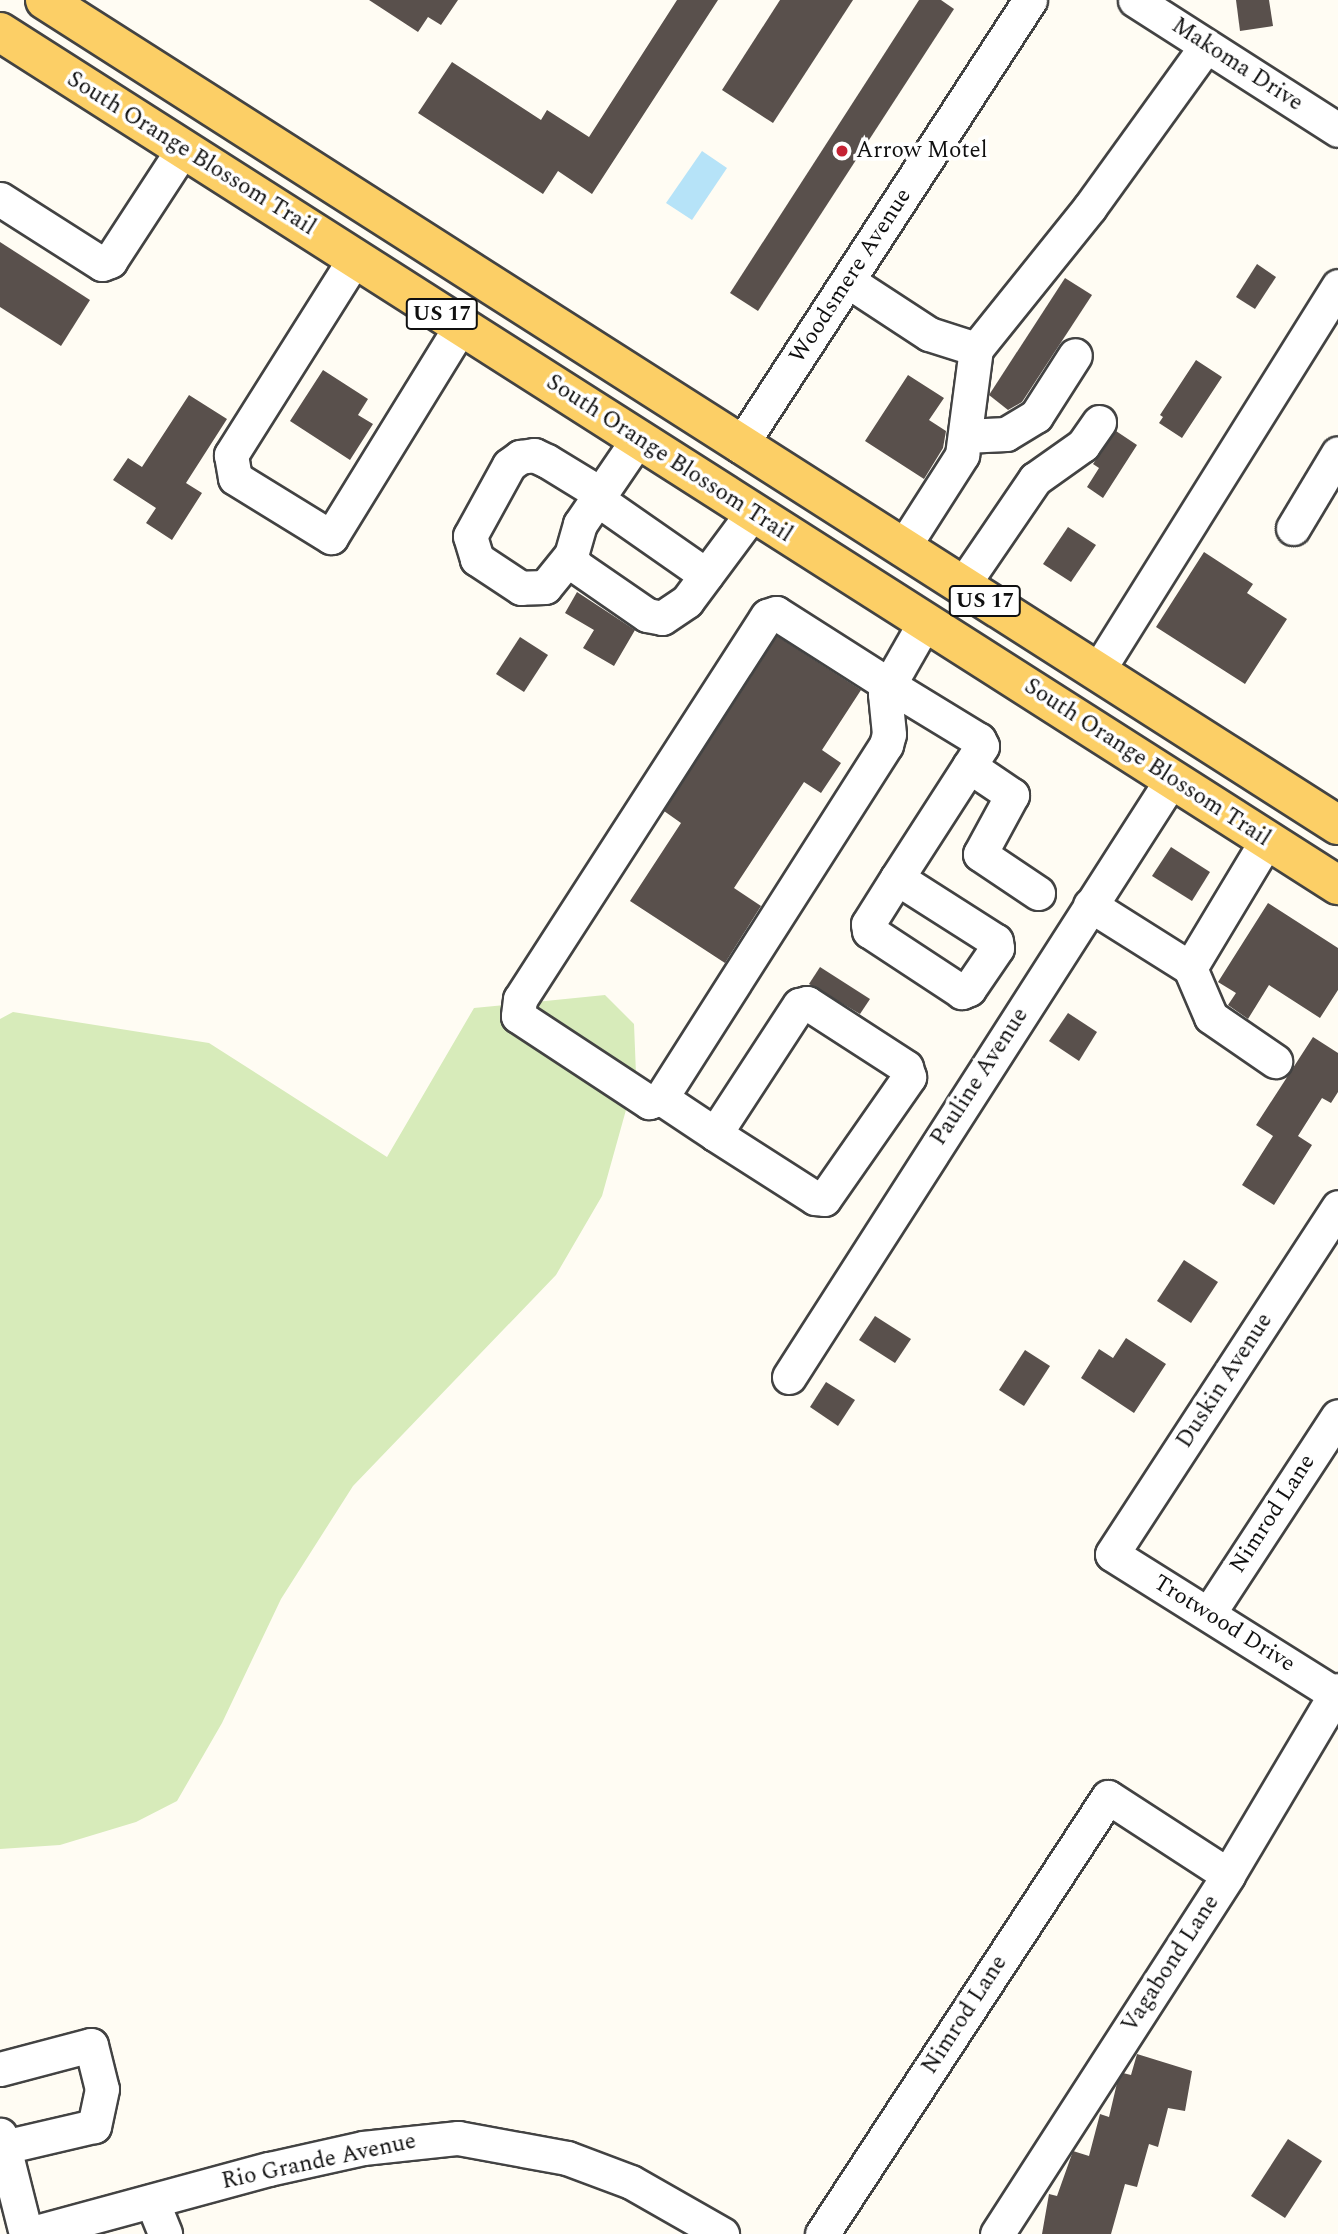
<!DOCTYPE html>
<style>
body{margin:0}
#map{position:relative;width:1338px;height:2234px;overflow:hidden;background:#fffcf3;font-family:Spectral,serif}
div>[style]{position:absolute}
.green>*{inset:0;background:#d7ebba}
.water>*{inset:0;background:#b6e3f8}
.building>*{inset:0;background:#59504c}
.roads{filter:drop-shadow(2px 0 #434343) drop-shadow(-2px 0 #434343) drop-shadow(0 2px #434343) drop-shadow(0 -2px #434343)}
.minor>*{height:33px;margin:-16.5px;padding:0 16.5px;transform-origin:16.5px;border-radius:16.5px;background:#fff}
.major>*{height:38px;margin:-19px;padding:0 19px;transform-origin:19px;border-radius:19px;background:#fccf66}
.dots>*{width:19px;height:19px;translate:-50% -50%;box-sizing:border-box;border:4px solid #fff;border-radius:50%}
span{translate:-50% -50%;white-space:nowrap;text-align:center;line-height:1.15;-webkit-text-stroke:7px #fff;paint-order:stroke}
.shield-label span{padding:2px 5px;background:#fff;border:2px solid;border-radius:5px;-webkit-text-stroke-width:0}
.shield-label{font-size:21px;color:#101010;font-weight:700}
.street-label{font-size:23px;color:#101010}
.poi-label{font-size:23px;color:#101010}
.left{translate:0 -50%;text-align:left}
</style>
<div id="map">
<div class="green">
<div style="clip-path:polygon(605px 995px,634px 1024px,636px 1074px,602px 1196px,556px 1275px,353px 1486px,281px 1599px,222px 1723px,177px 1801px,136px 1822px,60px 1845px,0 1849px,0 1019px,13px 1012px,209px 1043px,387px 1157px,474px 1008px)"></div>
</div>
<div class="water">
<div style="clip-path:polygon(702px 151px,727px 168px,692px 220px,666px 203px)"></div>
</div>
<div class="building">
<div style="clip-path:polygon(369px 0,458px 0,441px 25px,428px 17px,418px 32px)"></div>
<div style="clip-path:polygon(677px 0,718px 0,592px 194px,558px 171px,543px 194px,418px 113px,452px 62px,541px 120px,547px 110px,589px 137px)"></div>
<div style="clip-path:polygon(780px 0,853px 0,773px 123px,722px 90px)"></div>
<div style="clip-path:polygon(919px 0,941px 0,954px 9px,758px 311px,730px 293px)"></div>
<div style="clip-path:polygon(1236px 0,1269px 0,1273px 26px,1240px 31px)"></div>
<div style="clip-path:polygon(0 242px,90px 300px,61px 346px,0 307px)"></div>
<div style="clip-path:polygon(1257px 264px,1276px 277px,1255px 309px,1236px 297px)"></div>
<div style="clip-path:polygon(1065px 278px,1092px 295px,1022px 402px,1008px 410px,989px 395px)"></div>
<div style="clip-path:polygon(1196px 360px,1222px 377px,1182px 438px,1159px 423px,1163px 417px,1160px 415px)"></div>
<div style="clip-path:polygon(323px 370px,368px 399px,358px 415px,373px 424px,350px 460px,290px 421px)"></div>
<div style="clip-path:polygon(908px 375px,944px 398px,929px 420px,946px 431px,943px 448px,924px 479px,865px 441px)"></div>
<div style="clip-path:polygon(189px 395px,227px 419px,186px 483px,202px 493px,172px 540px,146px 523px,156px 508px,113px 480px,128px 458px,142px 467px)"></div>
<div style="clip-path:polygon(1116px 431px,1137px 445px,1103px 498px,1087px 487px,1099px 468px,1093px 464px)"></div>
<div style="clip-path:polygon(1068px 527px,1096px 545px,1071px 582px,1043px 564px)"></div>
<div style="clip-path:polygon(1204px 552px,1253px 584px,1247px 593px,1287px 619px,1245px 684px,1156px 627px)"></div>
<div style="clip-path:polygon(577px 592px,635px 630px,614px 666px,583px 648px,594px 630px,565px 613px)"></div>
<div style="clip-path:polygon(777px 636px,861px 690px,822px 750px,841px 763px,821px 793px,804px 782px,734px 888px,761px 906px,725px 963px,630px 901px,681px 823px,664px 811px)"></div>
<div style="clip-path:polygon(520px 637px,548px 655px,524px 692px,496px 674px)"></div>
<div style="clip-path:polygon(1171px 847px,1210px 872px,1192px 901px,1152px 876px)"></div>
<div style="clip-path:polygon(1268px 903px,1338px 948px,1338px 990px,1320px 1018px,1269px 985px,1248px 1019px,1228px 1005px,1236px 993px,1218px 982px)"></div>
<div style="clip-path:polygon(820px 967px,870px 999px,860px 1014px,809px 984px)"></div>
<div style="clip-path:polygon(1068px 1013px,1097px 1032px,1079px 1061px,1049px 1041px)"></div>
<div style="clip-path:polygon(1313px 1037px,1338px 1053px,1338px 1092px,1331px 1103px,1322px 1098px,1298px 1136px,1312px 1145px,1274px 1205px,1242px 1185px,1273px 1136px,1256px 1125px)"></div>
<div style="clip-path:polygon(1184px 1260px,1218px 1282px,1191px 1323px,1157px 1301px)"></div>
<div style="clip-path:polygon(875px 1316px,911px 1339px,895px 1363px,859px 1340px)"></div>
<div style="clip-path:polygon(1126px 1338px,1166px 1364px,1134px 1413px,1081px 1378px,1099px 1349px,1113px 1358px)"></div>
<div style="clip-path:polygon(1025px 1350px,1050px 1366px,1024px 1406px,999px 1390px)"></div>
<div style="clip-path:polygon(826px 1382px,855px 1400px,838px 1426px,810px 1407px)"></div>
<div style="clip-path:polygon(1137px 2054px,1192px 2071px,1185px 2111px,1168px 2108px,1158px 2147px,1149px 2144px,1137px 2187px,1125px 2184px,1111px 2234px,1042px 2234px,1049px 2194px,1057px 2196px,1073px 2151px,1089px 2156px,1100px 2114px,1109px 2117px,1117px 2083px,1123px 2073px,1131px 2075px)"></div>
<div style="clip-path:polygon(1288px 2139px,1322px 2161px,1285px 2218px,1251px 2196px)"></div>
</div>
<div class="roads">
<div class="minor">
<div style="left:1135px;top:0;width:241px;rotate:32.6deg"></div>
<div style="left:0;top:199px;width:121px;rotate:32.5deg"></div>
<div style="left:102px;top:264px;width:9px;rotate:-21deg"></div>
<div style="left:110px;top:261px;width:134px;rotate:-56.9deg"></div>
<div style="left:355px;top:258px;width:233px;rotate:122.2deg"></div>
<div style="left:231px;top:455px;width:23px;rotate:80deg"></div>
<div style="left:235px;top:478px;width:113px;rotate:31.6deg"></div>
<div style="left:331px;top:537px;width:248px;rotate:-58.4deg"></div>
<div style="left:848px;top:281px;width:97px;rotate:33.2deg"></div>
<div style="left:929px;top:334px;width:49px;rotate:17.7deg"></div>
<div style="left:976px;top:349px;width:182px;rotate:-51.2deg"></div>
<div style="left:1090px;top:207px;width:198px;rotate:-54.2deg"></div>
<div style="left:965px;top:436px;width:41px;rotate:-2.8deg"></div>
<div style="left:1006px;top:434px;width:35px;rotate:-31deg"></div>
<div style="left:1036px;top:416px;width:72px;rotate:-57.4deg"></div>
<div style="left:638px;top:439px;width:103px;rotate:124.3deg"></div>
<div style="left:580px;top:524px;width:32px;rotate:106deg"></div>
<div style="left:571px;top:555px;width:12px;rotate:66deg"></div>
<div style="left:576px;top:566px;width:86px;rotate:34.6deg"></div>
<div style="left:647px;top:615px;width:15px;rotate:11deg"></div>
<div style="left:662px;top:618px;width:30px;rotate:-34deg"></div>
<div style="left:687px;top:601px;width:111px;rotate:-53.4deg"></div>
<div style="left:740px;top:446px;width:532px;rotate:-56.97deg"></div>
<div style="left:597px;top:499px;width:133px;rotate:34.9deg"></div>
<div style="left:1293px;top:528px;width:87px;rotate:-59deg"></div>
<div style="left:902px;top:549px;width:112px;rotate:-57.4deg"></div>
<div style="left:962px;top:455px;width:107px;rotate:-82.5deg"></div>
<div style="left:571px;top:555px;width:41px;rotate:129.1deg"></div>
<div style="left:545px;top:587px;width:24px;rotate:178deg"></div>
<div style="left:521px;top:588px;width:53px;rotate:-146.6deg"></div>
<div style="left:477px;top:559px;width:24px;rotate:-107deg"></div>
<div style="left:470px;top:536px;width:81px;rotate:-61.2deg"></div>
<div style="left:509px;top:465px;width:14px;rotate:-36deg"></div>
<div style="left:520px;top:457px;width:14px;rotate:-8deg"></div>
<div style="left:534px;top:455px;width:14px;rotate:25deg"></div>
<div style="left:547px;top:461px;width:63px;rotate:31.4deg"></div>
<div style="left:962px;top:586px;width:130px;rotate:-55.7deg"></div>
<div style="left:1035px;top:479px;width:59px;rotate:-35.3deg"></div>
<div style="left:1083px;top:445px;width:28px;rotate:-55deg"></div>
<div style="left:1097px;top:672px;width:455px;rotate:-58deg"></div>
<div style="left:969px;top:766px;width:52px;rotate:34deg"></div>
<div style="left:1012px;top:795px;width:67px;rotate:118.5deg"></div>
<div style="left:980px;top:854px;width:70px;rotate:33.9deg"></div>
<div style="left:897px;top:878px;width:117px;rotate:32.5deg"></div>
<div style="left:996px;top:941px;width:7px;rotate:82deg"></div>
<div style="left:997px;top:948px;width:50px;rotate:124.3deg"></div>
<div style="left:969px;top:989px;width:8px;rotate:157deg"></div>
<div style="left:962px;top:992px;width:111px;rotate:-146.7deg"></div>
<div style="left:869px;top:931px;width:7px;rotate:-98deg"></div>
<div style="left:868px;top:924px;width:54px;rotate:-57.8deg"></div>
<div style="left:897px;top:878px;width:157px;rotate:-57.2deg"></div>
<div style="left:982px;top:746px;width:7px;rotate:-117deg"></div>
<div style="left:979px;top:740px;width:105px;rotate:-148.6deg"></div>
<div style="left:889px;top:685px;width:134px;rotate:-147.5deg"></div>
<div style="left:776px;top:613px;width:9px;rotate:162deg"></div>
<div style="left:767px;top:616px;width:456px;rotate:122.8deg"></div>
<div style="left:520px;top:999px;width:17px;rotate:97deg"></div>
<div style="left:518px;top:1016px;width:157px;rotate:33.3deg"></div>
<div style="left:649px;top:1102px;width:13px;rotate:-18deg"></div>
<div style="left:661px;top:1098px;width:419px;rotate:-57.5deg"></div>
<div style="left:886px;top:745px;width:11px;rotate:-75deg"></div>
<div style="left:889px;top:734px;width:40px;rotate:-95.7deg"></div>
<div style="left:885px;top:694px;width:10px;rotate:-66deg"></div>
<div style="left:889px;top:685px;width:73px;rotate:-60.3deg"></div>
<div style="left:1090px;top:905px;width:118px;rotate:32.2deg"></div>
<div style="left:1190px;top:968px;width:53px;rotate:66.8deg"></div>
<div style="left:1211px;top:1017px;width:78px;rotate:34.5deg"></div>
<div style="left:1190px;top:968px;width:149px;rotate:-59deg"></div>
<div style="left:661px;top:1098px;width:65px;rotate:33.7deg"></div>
<div style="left:715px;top:1134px;width:119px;rotate:32.6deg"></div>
<div style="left:815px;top:1198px;width:9px;rotate:6deg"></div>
<div style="left:824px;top:1199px;width:149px;rotate:-55.1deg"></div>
<div style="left:909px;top:1077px;width:10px;rotate:-107deg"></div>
<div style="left:906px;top:1067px;width:118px;rotate:-147.1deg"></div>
<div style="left:807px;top:1003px;width:8px;rotate:166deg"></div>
<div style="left:799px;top:1005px;width:154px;rotate:123.1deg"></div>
<div style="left:789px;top:1377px;width:710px;rotate:-57.36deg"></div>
<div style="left:1209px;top:1613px;width:235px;rotate:-56.8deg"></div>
<div style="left:1335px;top:1694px;width:263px;rotate:-147.9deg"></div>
<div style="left:1112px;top:1554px;width:414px;rotate:-56.9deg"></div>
<div style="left:0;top:2069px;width:94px;rotate:-14.8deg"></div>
<div style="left:91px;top:2045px;width:45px;rotate:76deg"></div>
<div style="left:102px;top:2089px;width:38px;rotate:102deg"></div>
<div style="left:94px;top:2126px;width:92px;rotate:166.9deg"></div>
<div style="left:4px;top:2147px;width:13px;rotate:-108deg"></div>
<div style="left:0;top:2148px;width:4px;rotate:-14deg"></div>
<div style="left:4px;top:2147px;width:90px;rotate:75.8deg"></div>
<div style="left:152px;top:2201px;width:35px;rotate:68deg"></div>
<div style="left:29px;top:2234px;width:249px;rotate:-15.2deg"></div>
<div style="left:269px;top:2169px;width:96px;rotate:-12.6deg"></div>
<div style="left:363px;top:2148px;width:96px;rotate:-6deg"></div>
<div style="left:458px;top:2138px;width:111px;rotate:10.4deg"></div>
<div style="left:567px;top:2158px;width:68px;rotate:20.6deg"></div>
<div style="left:631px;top:2182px;width:105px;rotate:29.7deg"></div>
<div style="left:822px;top:2234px;width:522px;rotate:-56.8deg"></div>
<div style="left:1108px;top:1797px;width:143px;rotate:33deg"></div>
<div style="left:997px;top:2234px;width:427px;rotate:-57.2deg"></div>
<div style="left:1228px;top:1875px;width:215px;rotate:-59.3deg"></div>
</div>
<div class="major">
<div style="left:45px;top:0;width:1534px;rotate:32.54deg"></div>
<div style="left:0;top:32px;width:1587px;rotate:32.52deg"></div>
</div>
</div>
<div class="dots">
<div style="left:842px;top:151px;background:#c52233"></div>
</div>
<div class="shield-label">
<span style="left:442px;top:314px">US 17</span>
<span style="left:985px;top:601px">US 17</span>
</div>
<div class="street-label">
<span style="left:1237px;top:65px;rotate:33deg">Makoma Drive</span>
<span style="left:191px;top:154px;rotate:32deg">South Orange Blossom Trail</span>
<span style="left:851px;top:276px;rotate:-57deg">Woodsmere Avenue</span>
<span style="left:669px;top:459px;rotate:33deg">South Orange Blossom Trail</span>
<span style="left:1147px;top:763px;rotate:33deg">South Orange Blossom Trail</span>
<span style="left:980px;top:1077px;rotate:-57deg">Pauline Avenue</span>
<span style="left:1225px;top:1381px;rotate:-57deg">Duskin Avenue</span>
<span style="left:1273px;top:1514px;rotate:-57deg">Nimrod Lane</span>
<span style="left:1224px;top:1624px;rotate:32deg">Trotwood Drive</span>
<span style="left:1171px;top:1964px;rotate:-57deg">Vagabond Lane</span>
<span style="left:965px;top:2015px;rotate:-57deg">Nimrod Lane</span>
<span style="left:319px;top:2162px;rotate:-12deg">Rio Grande Avenue</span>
</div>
<div class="poi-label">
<span class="left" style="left:856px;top:151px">Arrow Motel</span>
</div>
</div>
